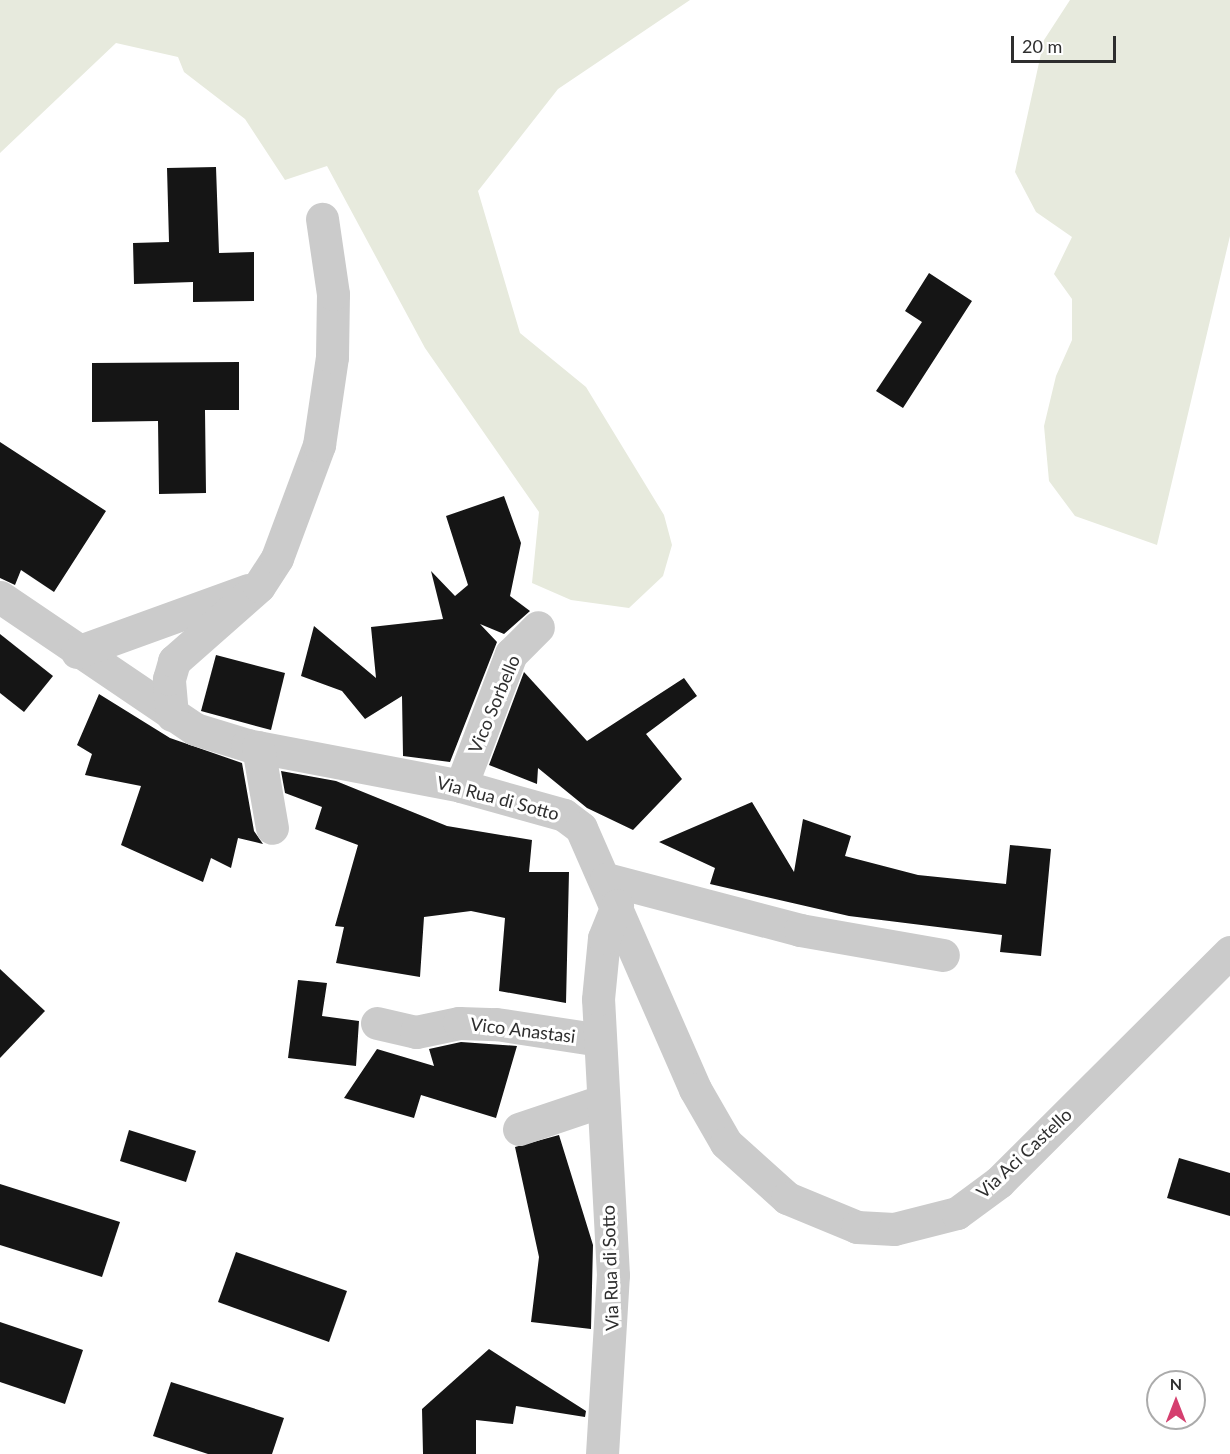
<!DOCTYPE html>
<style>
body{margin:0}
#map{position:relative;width:1230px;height:1454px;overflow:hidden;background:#fff;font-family:Lato,sans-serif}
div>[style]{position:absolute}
.green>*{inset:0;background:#e7eadd}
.building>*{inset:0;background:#151515}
.minor>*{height:33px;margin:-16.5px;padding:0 16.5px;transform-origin:16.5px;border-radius:16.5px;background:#cbcbcb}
span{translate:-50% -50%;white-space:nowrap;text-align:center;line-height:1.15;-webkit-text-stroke:6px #fff;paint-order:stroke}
.street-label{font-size:18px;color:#2e2e2e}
.north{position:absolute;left:1146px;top:1370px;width:60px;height:60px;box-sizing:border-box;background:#fff;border:2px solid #ababab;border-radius:50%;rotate:0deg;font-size:16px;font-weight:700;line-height:24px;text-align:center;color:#2e2e2e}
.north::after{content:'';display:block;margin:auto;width:21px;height:27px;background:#d53f6f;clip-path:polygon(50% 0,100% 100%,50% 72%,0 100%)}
.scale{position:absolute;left:1011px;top:36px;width:105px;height:27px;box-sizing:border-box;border:3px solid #2e2e2e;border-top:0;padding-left:8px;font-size:18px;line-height:21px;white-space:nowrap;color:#2e2e2e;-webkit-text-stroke:4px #fff;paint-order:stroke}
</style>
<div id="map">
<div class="green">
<div style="clip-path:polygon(0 0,690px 0,558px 89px,478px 191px,520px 333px,586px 387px,664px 515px,672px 545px,663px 576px,629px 608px,571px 600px,532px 583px,539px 512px,425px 348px,327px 166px,285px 180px,245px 119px,184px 72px,178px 57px,116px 43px,0 153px)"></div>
<div style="clip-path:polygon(1070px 0,1230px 0,1230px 236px,1157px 545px,1075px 516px,1049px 481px,1044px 426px,1056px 376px,1072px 340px,1072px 299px,1054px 274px,1072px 237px,1036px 212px,1015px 172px,1044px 40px)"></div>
</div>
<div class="building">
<div style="clip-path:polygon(216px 167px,219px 253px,254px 252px,254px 301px,193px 302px,193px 282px,134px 284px,133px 243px,169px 242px,167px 168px)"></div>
<div style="clip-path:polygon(929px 273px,972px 301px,903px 408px,876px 391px,922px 322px,905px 311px)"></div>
<div style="clip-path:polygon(239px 362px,239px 410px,205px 410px,206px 493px,159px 494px,158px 421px,92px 422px,92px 363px)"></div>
<div style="clip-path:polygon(0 442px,106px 511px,54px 592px,21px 570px,15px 585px,0 578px)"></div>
<div style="clip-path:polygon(504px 496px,521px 543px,510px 596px,530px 611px,504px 634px,480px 624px,497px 642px,450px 762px,403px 756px,402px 696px,365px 719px,342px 691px,301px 676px,314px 626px,376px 678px,371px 627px,443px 619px,431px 571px,455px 596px,468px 585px,446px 516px)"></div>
<div style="clip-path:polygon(0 634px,53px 676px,24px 712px,0 693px)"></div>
<div style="clip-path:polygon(216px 655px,285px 673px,271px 730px,201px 711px)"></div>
<div style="clip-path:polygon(524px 672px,587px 741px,684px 678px,697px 696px,646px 734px,682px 779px,633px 830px,587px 808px,538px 768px,537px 784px,489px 765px)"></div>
<div style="clip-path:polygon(99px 694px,170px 738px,242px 763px,254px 831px,263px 844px,238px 838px,231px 868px,211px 858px,203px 882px,121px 845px,141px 786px,85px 775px,92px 754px,77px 745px)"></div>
<div style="clip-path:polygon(281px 771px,336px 781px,447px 826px,532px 840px,529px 872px,569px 872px,566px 1003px,499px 991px,505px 918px,471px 911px,424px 917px,420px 977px,336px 963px,344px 927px,335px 926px,358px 845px,315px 829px,322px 807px,285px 793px)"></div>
<div style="clip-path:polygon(752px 802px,794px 872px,803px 819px,851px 836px,845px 856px,918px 875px,1006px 884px,1010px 845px,1051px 849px,1041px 956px,1000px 952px,1002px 935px,849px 916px,710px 884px,715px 868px,659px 842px)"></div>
<div style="clip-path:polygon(0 969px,45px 1011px,0 1058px)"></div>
<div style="clip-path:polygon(298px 980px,327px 983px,322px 1016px,359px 1021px,356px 1066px,288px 1058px)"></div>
<div style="clip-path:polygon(461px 1042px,517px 1046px,496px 1118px,421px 1095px,414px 1118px,344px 1098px,377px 1049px,434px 1066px,429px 1049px)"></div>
<div style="clip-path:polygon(129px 1130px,196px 1151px,186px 1182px,120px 1161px)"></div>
<div style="clip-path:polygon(559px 1135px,593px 1245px,591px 1329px,531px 1322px,539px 1257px,515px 1147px)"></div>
<div style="clip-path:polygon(1179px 1158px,1230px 1173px,1230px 1216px,1167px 1198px)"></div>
<div style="clip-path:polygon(0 1184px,120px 1222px,102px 1277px,0 1245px)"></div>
<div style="clip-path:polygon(236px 1252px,347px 1291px,329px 1342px,218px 1302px)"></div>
<div style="clip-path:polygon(0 1322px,83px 1350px,65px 1404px,0 1382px)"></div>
<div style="clip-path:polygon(489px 1349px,586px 1411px,585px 1417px,516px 1406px,513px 1424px,476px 1420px,476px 1454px,423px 1454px,422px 1409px)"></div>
<div style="clip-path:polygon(171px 1382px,284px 1418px,272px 1454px,208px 1454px,153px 1436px)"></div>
</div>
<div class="minor">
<div style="left:0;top:597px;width:235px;rotate:34.1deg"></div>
<div style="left:195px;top:729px;width:54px;rotate:17.1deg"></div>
<div style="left:247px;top:745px;width:218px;rotate:10.8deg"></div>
<div style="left:461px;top:786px;width:107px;rotate:15.7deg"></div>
<div style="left:564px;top:815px;width:21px;rotate:37deg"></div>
<div style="left:581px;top:828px;width:285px;rotate:66.4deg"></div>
<div style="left:695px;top:1089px;width:62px;rotate:60.1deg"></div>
<div style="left:726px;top:1143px;width:82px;rotate:42deg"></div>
<div style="left:787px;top:1198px;width:76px;rotate:22.5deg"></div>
<div style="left:857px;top:1227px;width:37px;rotate:3deg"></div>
<div style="left:894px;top:1229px;width:65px;rotate:-14.3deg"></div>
<div style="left:957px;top:1213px;width:52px;rotate:-36.4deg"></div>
<div style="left:999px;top:1182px;width:326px;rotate:-44.9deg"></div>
<div style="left:77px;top:652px;width:182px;rotate:-19.9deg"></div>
<div style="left:172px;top:715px;width:36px;rotate:-95deg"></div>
<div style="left:169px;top:679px;width:19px;rotate:-74deg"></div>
<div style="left:174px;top:661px;width:113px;rotate:-41.4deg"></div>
<div style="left:259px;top:586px;width:33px;rotate:-57deg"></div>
<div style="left:277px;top:558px;width:121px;rotate:-69.6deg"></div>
<div style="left:319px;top:445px;width:89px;rotate:-81.6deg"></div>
<div style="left:332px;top:357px;width:63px;rotate:-89.1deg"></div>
<div style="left:333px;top:294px;width:76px;rotate:-98.3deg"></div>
<div style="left:258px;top:747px;width:82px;rotate:80.2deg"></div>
<div style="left:461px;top:786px;width:141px;rotate:-69.3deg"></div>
<div style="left:511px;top:654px;width:38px;rotate:-45deg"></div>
<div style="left:606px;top:879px;width:201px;rotate:14.7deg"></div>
<div style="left:800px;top:930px;width:145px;rotate:9.9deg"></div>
<div style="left:377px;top:1023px;width:40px;rotate:13deg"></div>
<div style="left:416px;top:1032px;width:44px;rotate:-11.8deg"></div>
<div style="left:459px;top:1023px;width:37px;rotate:2deg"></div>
<div style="left:496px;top:1024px;width:105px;rotate:8.7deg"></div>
<div style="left:519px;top:1129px;width:88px;rotate:-18.6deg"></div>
<div style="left:602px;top:1454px;width:179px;rotate:-86.5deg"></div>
<div style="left:613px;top:1275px;width:276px;rotate:-93.1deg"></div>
<div style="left:598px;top:999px;width:61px;rotate:-84.4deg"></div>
<div style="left:604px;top:938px;width:35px;rotate:-68deg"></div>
</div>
<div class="street-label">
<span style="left:494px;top:704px;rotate:-67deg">Vico Sorbello</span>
<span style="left:498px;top:798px;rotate:15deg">Via Rua di Sotto</span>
<span style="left:523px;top:1030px;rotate:7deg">Vico Anastasi</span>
<span style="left:1024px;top:1153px;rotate:-43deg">Via Aci Castello</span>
<span style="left:610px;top:1268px;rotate:-92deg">Via Rua di Sotto</span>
</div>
<div class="north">N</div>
<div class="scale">20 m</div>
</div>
